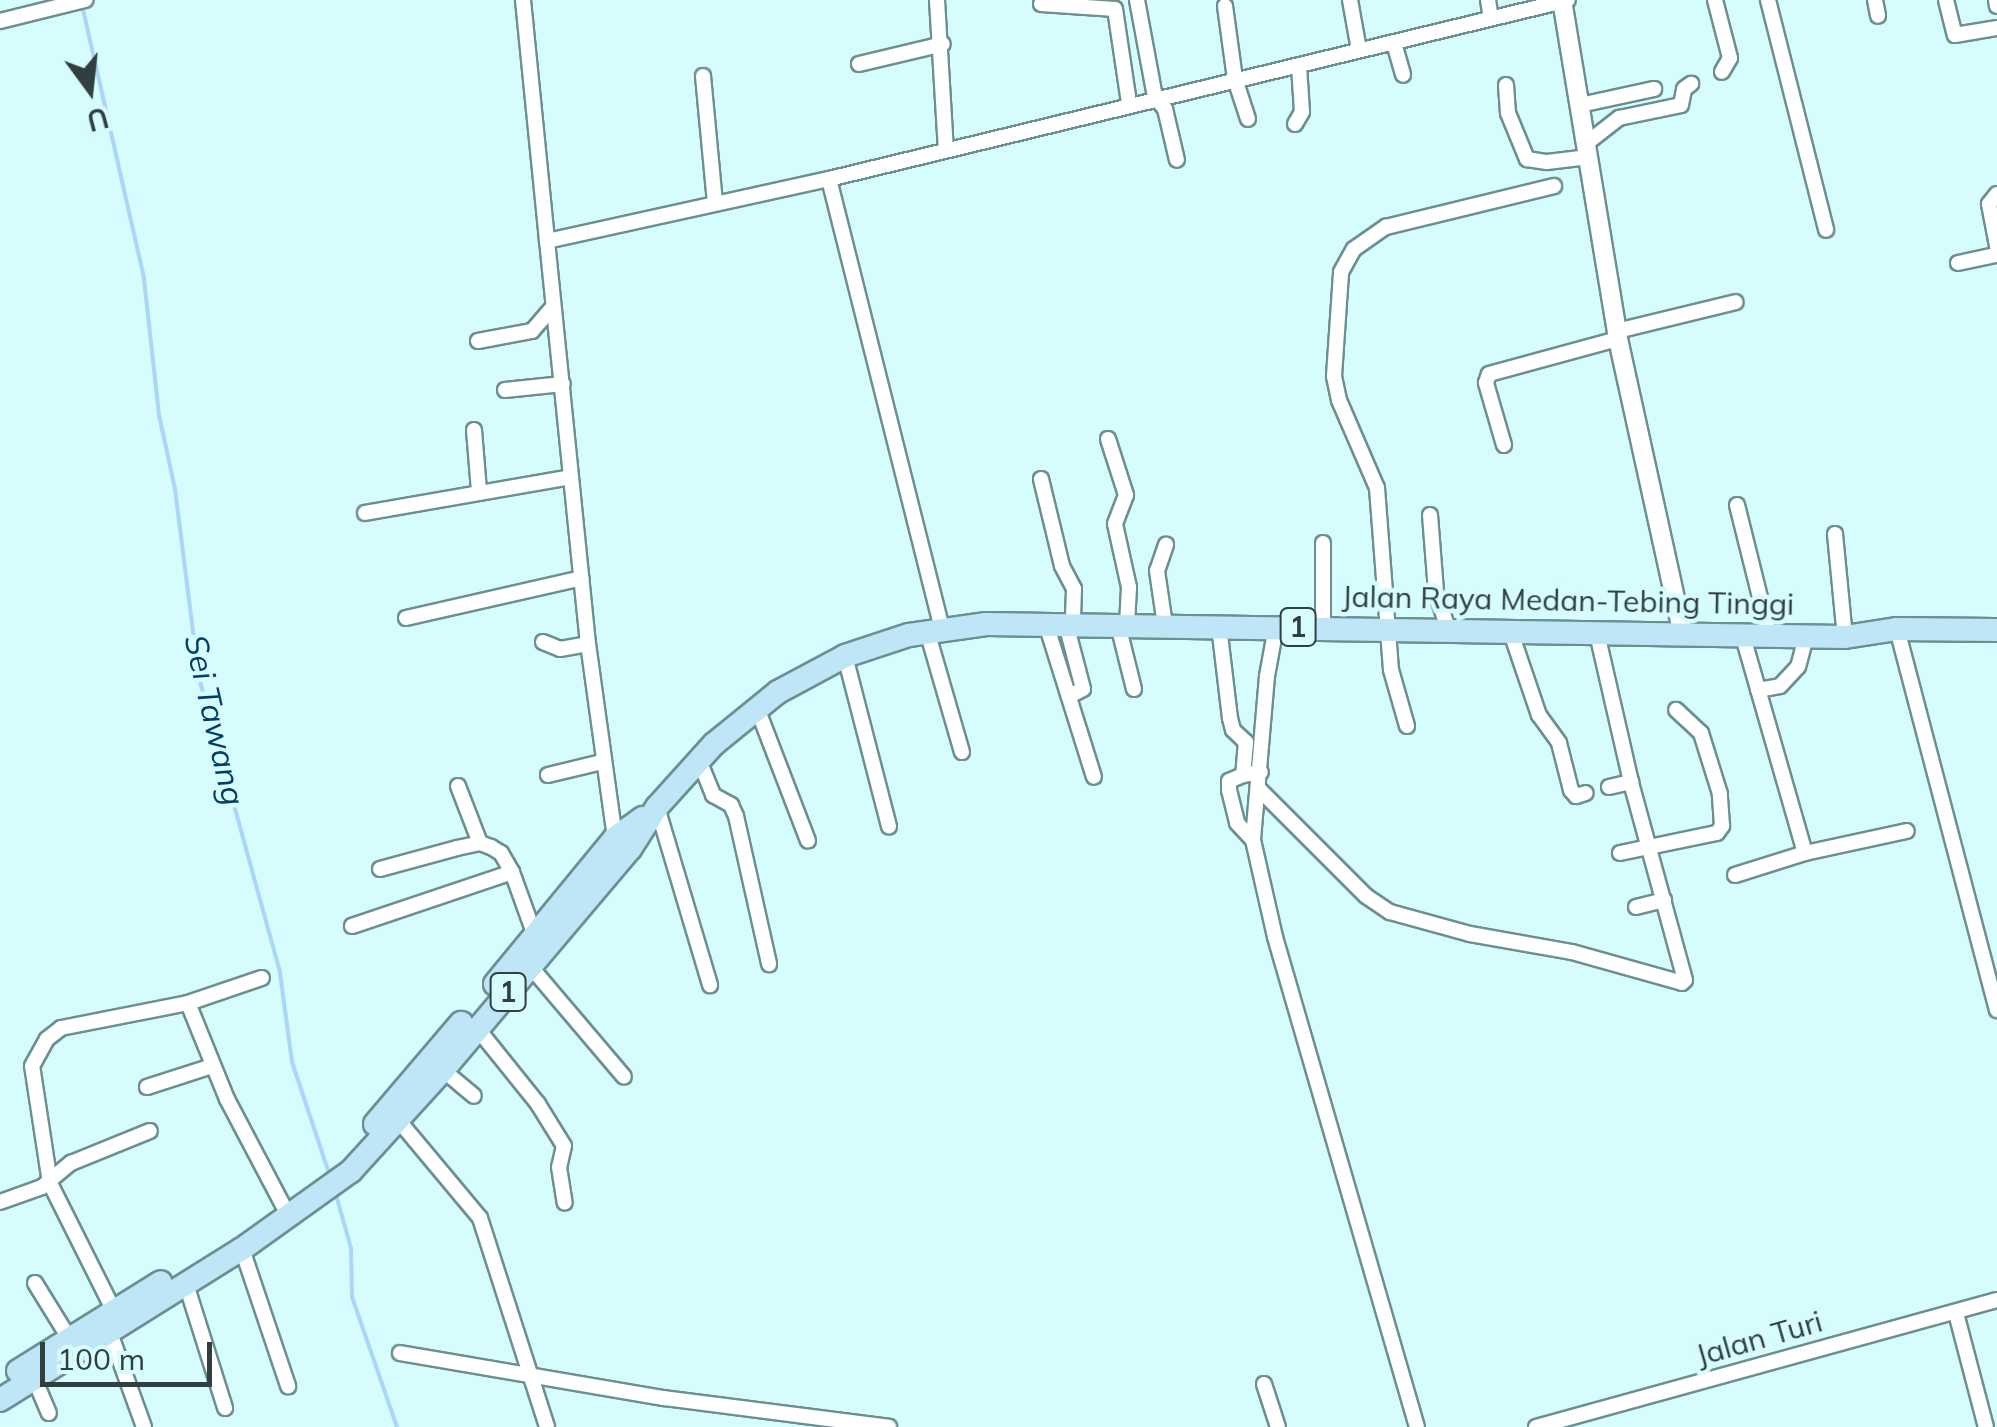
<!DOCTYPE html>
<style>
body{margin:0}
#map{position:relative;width:1997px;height:1427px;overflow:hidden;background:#d7fcfe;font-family:Mulish,sans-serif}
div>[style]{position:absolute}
.stream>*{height:4px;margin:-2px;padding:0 2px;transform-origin:2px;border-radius:2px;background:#abd6f9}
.roads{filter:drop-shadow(2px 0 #6c8f91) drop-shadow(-2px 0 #6c8f91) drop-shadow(0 2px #6c8f91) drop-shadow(0 -2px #6c8f91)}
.minor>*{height:14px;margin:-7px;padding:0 7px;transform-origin:7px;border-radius:7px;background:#fff}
.tertiary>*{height:18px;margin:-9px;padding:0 9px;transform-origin:9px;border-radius:9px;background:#fff}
.trunk>*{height:22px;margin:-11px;padding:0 11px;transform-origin:11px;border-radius:11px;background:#bee6f6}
span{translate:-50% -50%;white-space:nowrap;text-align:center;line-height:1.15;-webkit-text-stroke:9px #d7fcfe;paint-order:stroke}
.shield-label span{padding:2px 8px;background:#d7fcfe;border:2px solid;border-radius:8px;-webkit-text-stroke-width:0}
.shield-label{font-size:28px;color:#313f40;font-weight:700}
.street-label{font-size:30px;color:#313f40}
.water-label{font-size:32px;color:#013e63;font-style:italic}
.north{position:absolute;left:40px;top:40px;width:100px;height:100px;-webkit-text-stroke:8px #d7fcfe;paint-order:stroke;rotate:165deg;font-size:28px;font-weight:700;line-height:40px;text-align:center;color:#313f40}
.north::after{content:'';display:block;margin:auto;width:35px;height:45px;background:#313f40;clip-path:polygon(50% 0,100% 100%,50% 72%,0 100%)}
.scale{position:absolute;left:40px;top:1342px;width:172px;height:45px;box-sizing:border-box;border:5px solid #313f40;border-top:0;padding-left:12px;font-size:30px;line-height:35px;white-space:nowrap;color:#313f40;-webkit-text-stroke:8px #d7fcfe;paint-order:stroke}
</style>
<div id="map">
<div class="stream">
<div style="left:82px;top:5px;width:281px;rotate:77.2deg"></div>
<div style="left:144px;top:279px;width:137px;rotate:83.7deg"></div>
<div style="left:159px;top:415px;width:76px;rotate:77.8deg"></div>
<div style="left:175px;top:489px;width:191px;rotate:82.8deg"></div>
<div style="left:199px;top:678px;width:306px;rotate:74.6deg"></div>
<div style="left:280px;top:973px;width:90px;rotate:82.3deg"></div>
<div style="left:292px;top:1062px;width:120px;rotate:71.6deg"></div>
<div style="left:336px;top:1195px;width:55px;rotate:74.2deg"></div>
<div style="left:351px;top:1248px;width:49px;rotate:88.8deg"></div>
<div style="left:352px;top:1297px;width:138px;rotate:70.9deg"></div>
</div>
<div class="roads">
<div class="minor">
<div style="left:523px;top:0;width:242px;rotate:84.3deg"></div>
<div style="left:937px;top:0;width:150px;rotate:86.6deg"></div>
<div style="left:1137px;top:0;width:99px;rotate:79.5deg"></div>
<div style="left:1155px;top:97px;width:16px;rotate:50deg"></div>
<div style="left:1165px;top:109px;width:52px;rotate:76.8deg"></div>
<div style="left:1350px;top:0;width:51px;rotate:79.8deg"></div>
<div style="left:1488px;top:0;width:18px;rotate:81deg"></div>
<div style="left:1715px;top:0;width:60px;rotate:75.5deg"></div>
<div style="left:1730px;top:58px;width:16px;rotate:120deg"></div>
<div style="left:1768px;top:0;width:237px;rotate:75.8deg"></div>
<div style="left:1875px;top:0;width:16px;rotate:79deg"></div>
<div style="left:1946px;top:0;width:36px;rotate:76deg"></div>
<div style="left:1955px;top:35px;width:43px;rotate:-9.5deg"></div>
<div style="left:1996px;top:0;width:6px;rotate:81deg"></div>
<div style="left:1041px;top:4px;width:74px;rotate:3.9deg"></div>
<div style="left:1115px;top:9px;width:95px;rotate:81.5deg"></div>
<div style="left:1225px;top:6px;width:74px;rotate:82.2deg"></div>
<div style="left:1235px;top:79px;width:42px;rotate:72deg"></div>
<div style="left:0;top:21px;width:88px;rotate:-13.9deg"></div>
<div style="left:1394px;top:43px;width:33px;rotate:74deg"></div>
<div style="left:859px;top:64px;width:86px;rotate:-13.4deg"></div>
<div style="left:703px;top:76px;width:128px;rotate:84.6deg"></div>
<div style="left:1506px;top:85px;width:28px;rotate:86deg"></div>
<div style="left:1508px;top:113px;width:50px;rotate:67.6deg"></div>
<div style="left:1527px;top:159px;width:20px;rotate:9deg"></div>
<div style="left:1547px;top:162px;width:42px;rotate:-6.8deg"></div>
<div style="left:1580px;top:105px;width:76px;rotate:-12.2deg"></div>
<div style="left:1295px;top:124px;width:14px;rotate:-60deg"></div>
<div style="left:1302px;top:112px;width:47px;rotate:-93.7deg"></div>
<div style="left:1587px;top:143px;width:41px;rotate:-38deg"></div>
<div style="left:1619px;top:118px;width:63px;rotate:-11.8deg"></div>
<div style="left:1681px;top:105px;width:16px;rotate:-79deg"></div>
<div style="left:1684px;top:89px;width:9px;rotate:-36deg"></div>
<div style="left:829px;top:179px;width:464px;rotate:75.9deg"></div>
<div style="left:1997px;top:194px;width:13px;rotate:129deg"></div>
<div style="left:1989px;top:204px;width:43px;rotate:79.2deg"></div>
<div style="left:1958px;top:263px;width:40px;rotate:-12deg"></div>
<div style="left:1617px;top:331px;width:122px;rotate:-13.7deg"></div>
<div style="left:478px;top:341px;width:55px;rotate:-10.5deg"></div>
<div style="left:532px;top:331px;width:30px;rotate:-49deg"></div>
<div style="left:505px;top:390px;width:58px;rotate:-5.9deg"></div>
<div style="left:474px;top:430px;width:61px;rotate:85.3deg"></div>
<div style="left:1108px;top:439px;width:59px;rotate:72.2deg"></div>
<div style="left:1126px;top:495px;width:31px;rotate:111deg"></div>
<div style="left:1115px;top:524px;width:65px;rotate:77.5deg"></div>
<div style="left:1129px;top:587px;width:38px;rotate:93deg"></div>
<div style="left:1504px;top:445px;width:65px;rotate:-106.2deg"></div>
<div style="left:1486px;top:383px;width:9px;rotate:-72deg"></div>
<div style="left:1489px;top:374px;width:134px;rotate:-15.2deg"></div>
<div style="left:1041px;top:479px;width:89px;rotate:76.4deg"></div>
<div style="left:1062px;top:566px;width:26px;rotate:62deg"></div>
<div style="left:1074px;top:589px;width:35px;rotate:92deg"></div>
<div style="left:1737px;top:505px;width:132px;rotate:76deg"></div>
<div style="left:365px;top:513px;width:209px;rotate:-9.9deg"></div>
<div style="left:1430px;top:515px;width:77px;rotate:85.5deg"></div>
<div style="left:1436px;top:592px;width:39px;rotate:72deg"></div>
<div style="left:1835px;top:534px;width:103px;rotate:84.5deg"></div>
<div style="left:406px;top:618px;width:180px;rotate:-12.8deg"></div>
<div style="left:1046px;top:624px;width:160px;rotate:72.6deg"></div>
<div style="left:1066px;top:624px;width:67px;rotate:75.3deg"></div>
<div style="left:1083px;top:689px;width:16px;rotate:153deg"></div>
<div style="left:1118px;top:625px;width:66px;rotate:76deg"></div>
<div style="left:1165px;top:625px;width:55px;rotate:-98.4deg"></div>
<div style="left:1157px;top:571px;width:28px;rotate:-71deg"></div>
<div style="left:1219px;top:626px;width:93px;rotate:83.2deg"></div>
<div style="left:1230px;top:718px;width:12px;rotate:76deg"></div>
<div style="left:1233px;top:730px;width:18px;rotate:43deg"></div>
<div style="left:1246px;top:742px;width:33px;rotate:95deg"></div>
<div style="left:1243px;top:775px;width:18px;rotate:-9deg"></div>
<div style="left:1276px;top:627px;width:50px;rotate:100.4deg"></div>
<div style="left:1267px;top:676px;width:165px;rotate:94.9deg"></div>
<div style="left:1253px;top:840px;width:99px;rotate:77.2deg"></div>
<div style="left:1275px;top:937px;width:510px;rotate:73.84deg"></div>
<div style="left:1323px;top:627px;width:84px;rotate:-90deg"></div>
<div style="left:1897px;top:629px;width:394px;rotate:75.3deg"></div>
<div style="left:1510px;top:630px;width:90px;rotate:71.2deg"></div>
<div style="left:1539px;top:715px;width:34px;rotate:54deg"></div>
<div style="left:1559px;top:743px;width:49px;rotate:75.7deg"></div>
<div style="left:1571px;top:790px;width:8px;rotate:50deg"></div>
<div style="left:1576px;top:796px;width:10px;rotate:-17deg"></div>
<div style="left:927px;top:631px;width:126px;rotate:73.9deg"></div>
<div style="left:543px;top:642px;width:18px;rotate:22deg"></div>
<div style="left:560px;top:649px;width:28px;rotate:-10deg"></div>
<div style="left:845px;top:656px;width:176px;rotate:75.5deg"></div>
<div style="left:1758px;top:690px;width:22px;rotate:-10deg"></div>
<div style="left:1780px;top:686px;width:26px;rotate:-47deg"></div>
<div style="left:1798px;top:667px;width:35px;rotate:-75deg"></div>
<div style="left:757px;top:708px;width:142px;rotate:69deg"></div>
<div style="left:1407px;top:726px;width:58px;rotate:-105.9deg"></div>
<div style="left:1391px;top:670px;width:183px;rotate:-94.4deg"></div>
<div style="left:1377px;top:488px;width:96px;rotate:-113.4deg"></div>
<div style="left:1339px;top:400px;width:25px;rotate:-102deg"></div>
<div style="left:1334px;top:376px;width:104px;rotate:-86.1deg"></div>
<div style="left:1341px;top:272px;width:26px;rotate:-61deg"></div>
<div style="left:1354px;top:249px;width:39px;rotate:-35deg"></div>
<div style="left:1386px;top:227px;width:173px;rotate:-13.7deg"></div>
<div style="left:699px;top:760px;width:38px;rotate:68deg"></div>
<div style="left:713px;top:795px;width:21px;rotate:29deg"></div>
<div style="left:731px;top:805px;width:12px;rotate:66deg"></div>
<div style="left:736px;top:816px;width:152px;rotate:77.4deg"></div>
<div style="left:548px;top:775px;width:56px;rotate:-13.5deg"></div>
<div style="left:1243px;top:775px;width:15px;rotate:157deg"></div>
<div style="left:1229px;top:781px;width:9px;rotate:90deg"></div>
<div style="left:1229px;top:790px;width:34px;rotate:76deg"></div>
<div style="left:1237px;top:823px;width:23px;rotate:47deg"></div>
<div style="left:458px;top:786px;width:61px;rotate:68.9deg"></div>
<div style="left:1609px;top:787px;width:23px;rotate:-13deg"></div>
<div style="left:1259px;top:789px;width:151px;rotate:45deg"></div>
<div style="left:1366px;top:896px;width:29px;rotate:34deg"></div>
<div style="left:1390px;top:912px;width:83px;rotate:15.4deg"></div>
<div style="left:1470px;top:934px;width:104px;rotate:10deg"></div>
<div style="left:1572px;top:952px;width:114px;rotate:15.7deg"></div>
<div style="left:1682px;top:983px;width:4px;rotate:-45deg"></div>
<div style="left:1685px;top:980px;width:205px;rotate:-105.3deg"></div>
<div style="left:1631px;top:782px;width:153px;rotate:-102.9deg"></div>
<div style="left:657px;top:807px;width:186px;rotate:73.4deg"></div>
<div style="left:615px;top:838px;width:196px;rotate:-97.9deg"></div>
<div style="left:588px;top:644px;width:405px;rotate:-95.8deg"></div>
<div style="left:547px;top:241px;width:289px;rotate:-12.4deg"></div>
<div style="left:829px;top:179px;width:760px;rotate:-13.62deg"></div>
<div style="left:1620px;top:853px;width:99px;rotate:-11.7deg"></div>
<div style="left:1717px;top:833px;width:9px;rotate:-54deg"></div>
<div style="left:1722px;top:826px;width:32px;rotate:-94deg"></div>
<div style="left:1720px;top:794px;width:64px;rotate:-107.3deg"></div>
<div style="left:1701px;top:733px;width:34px;rotate:-137deg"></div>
<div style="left:1805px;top:853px;width:104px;rotate:-12.2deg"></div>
<div style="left:380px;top:869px;width:80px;rotate:-15.3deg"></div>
<div style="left:457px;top:848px;width:24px;rotate:-12deg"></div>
<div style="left:480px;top:843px;width:12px;rotate:20deg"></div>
<div style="left:491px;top:847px;width:12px;rotate:31deg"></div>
<div style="left:501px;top:853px;width:22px;rotate:60deg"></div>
<div style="left:512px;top:872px;width:68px;rotate:70.2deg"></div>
<div style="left:1735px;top:875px;width:73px;rotate:-17.4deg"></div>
<div style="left:1805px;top:853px;width:228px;rotate:-106deg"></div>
<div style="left:1636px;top:907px;width:29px;rotate:-14deg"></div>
<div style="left:352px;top:926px;width:169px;rotate:-18.6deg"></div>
<div style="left:530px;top:966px;width:145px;rotate:49.7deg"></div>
<div style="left:188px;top:1003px;width:104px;rotate:67.9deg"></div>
<div style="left:227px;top:1099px;width:120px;rotate:62.2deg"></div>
<div style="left:477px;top:1028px;width:97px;rotate:51.2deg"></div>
<div style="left:538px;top:1104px;width:49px;rotate:58.2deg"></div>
<div style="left:564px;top:1146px;width:22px;rotate:103deg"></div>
<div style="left:559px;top:1167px;width:36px;rotate:81deg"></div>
<div style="left:443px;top:1070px;width:40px;rotate:40deg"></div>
<div style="left:147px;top:1087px;width:68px;rotate:-17.9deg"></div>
<div style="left:399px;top:1121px;width:126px;rotate:50.1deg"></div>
<div style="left:480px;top:1218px;width:219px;rotate:72.2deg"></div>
<div style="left:0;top:1202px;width:45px;rotate:-19.7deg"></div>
<div style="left:42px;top:1187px;width:38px;rotate:-40deg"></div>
<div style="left:71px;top:1163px;width:85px;rotate:-22.1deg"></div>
<div style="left:242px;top:1249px;width:145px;rotate:71.4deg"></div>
<div style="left:35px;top:1283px;width:65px;rotate:58.3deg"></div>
<div style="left:186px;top:1284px;width:130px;rotate:72.5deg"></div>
<div style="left:114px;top:1311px;width:143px;rotate:-116.6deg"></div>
<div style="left:50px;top:1183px;width:118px;rotate:-98.7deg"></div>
<div style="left:32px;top:1066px;width:31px;rotate:-61deg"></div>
<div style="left:47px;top:1039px;width:18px;rotate:-38deg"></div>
<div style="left:61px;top:1028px;width:129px;rotate:-11.1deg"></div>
<div style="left:188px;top:1003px;width:78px;rotate:-18.7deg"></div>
<div style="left:1956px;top:1313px;width:118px;rotate:75.3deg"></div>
<div style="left:110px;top:1333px;width:100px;rotate:70.1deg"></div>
<div style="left:400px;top:1353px;width:268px;rotate:9.7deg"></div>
<div style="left:664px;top:1398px;width:227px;rotate:7.3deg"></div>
<div style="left:34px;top:1378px;width:38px;rotate:67deg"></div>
<div style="left:1264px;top:1384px;width:45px;rotate:72deg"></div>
<div style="left:1536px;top:1427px;width:478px;rotate:-15.4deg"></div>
</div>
<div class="tertiary">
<div style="left:1562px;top:0;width:344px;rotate:80.6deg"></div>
<div style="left:1618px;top:339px;width:302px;rotate:77.6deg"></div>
</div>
<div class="trunk">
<div style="left:495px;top:984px;width:189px;rotate:-50.6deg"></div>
<div style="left:615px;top:838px;width:34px;rotate:-36deg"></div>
<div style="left:375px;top:1124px;width:133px;rotate:-49.6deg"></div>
<div style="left:18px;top:1371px;width:168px;rotate:-31.9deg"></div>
<div style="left:0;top:1400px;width:285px;rotate:-32deg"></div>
<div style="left:242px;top:1249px;width:134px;rotate:-35.6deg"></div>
<div style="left:351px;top:1171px;width:137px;rotate:-47.7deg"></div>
<div style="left:443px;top:1070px;width:289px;rotate:-49.8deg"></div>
<div style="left:630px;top:849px;width:50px;rotate:-57.3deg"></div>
<div style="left:657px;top:807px;width:85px;rotate:-47.9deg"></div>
<div style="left:714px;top:744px;width:82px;rotate:-39.1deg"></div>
<div style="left:778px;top:692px;width:76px;rotate:-28.2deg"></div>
<div style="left:845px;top:656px;width:67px;rotate:-18.2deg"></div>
<div style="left:909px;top:635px;width:78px;rotate:-8.1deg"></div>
<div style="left:986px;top:624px;width:859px;rotate:0.87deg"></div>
<div style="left:1845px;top:637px;width:53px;rotate:-8.7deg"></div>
<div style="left:1897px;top:629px;width:100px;rotate:0.6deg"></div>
</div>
</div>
<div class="shield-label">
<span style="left:1298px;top:627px">1</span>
<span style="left:508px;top:992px">1</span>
</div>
<div class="street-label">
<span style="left:1568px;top:600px;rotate:1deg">Jalan Raya Medan-Tebing Tinggi</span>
<span style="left:1759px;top:1338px;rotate:-16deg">Jalan Turi</span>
</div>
<div class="water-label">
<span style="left:215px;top:720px;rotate:77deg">Sei Tawang</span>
</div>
<div class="north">U</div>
<div class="scale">100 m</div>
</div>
